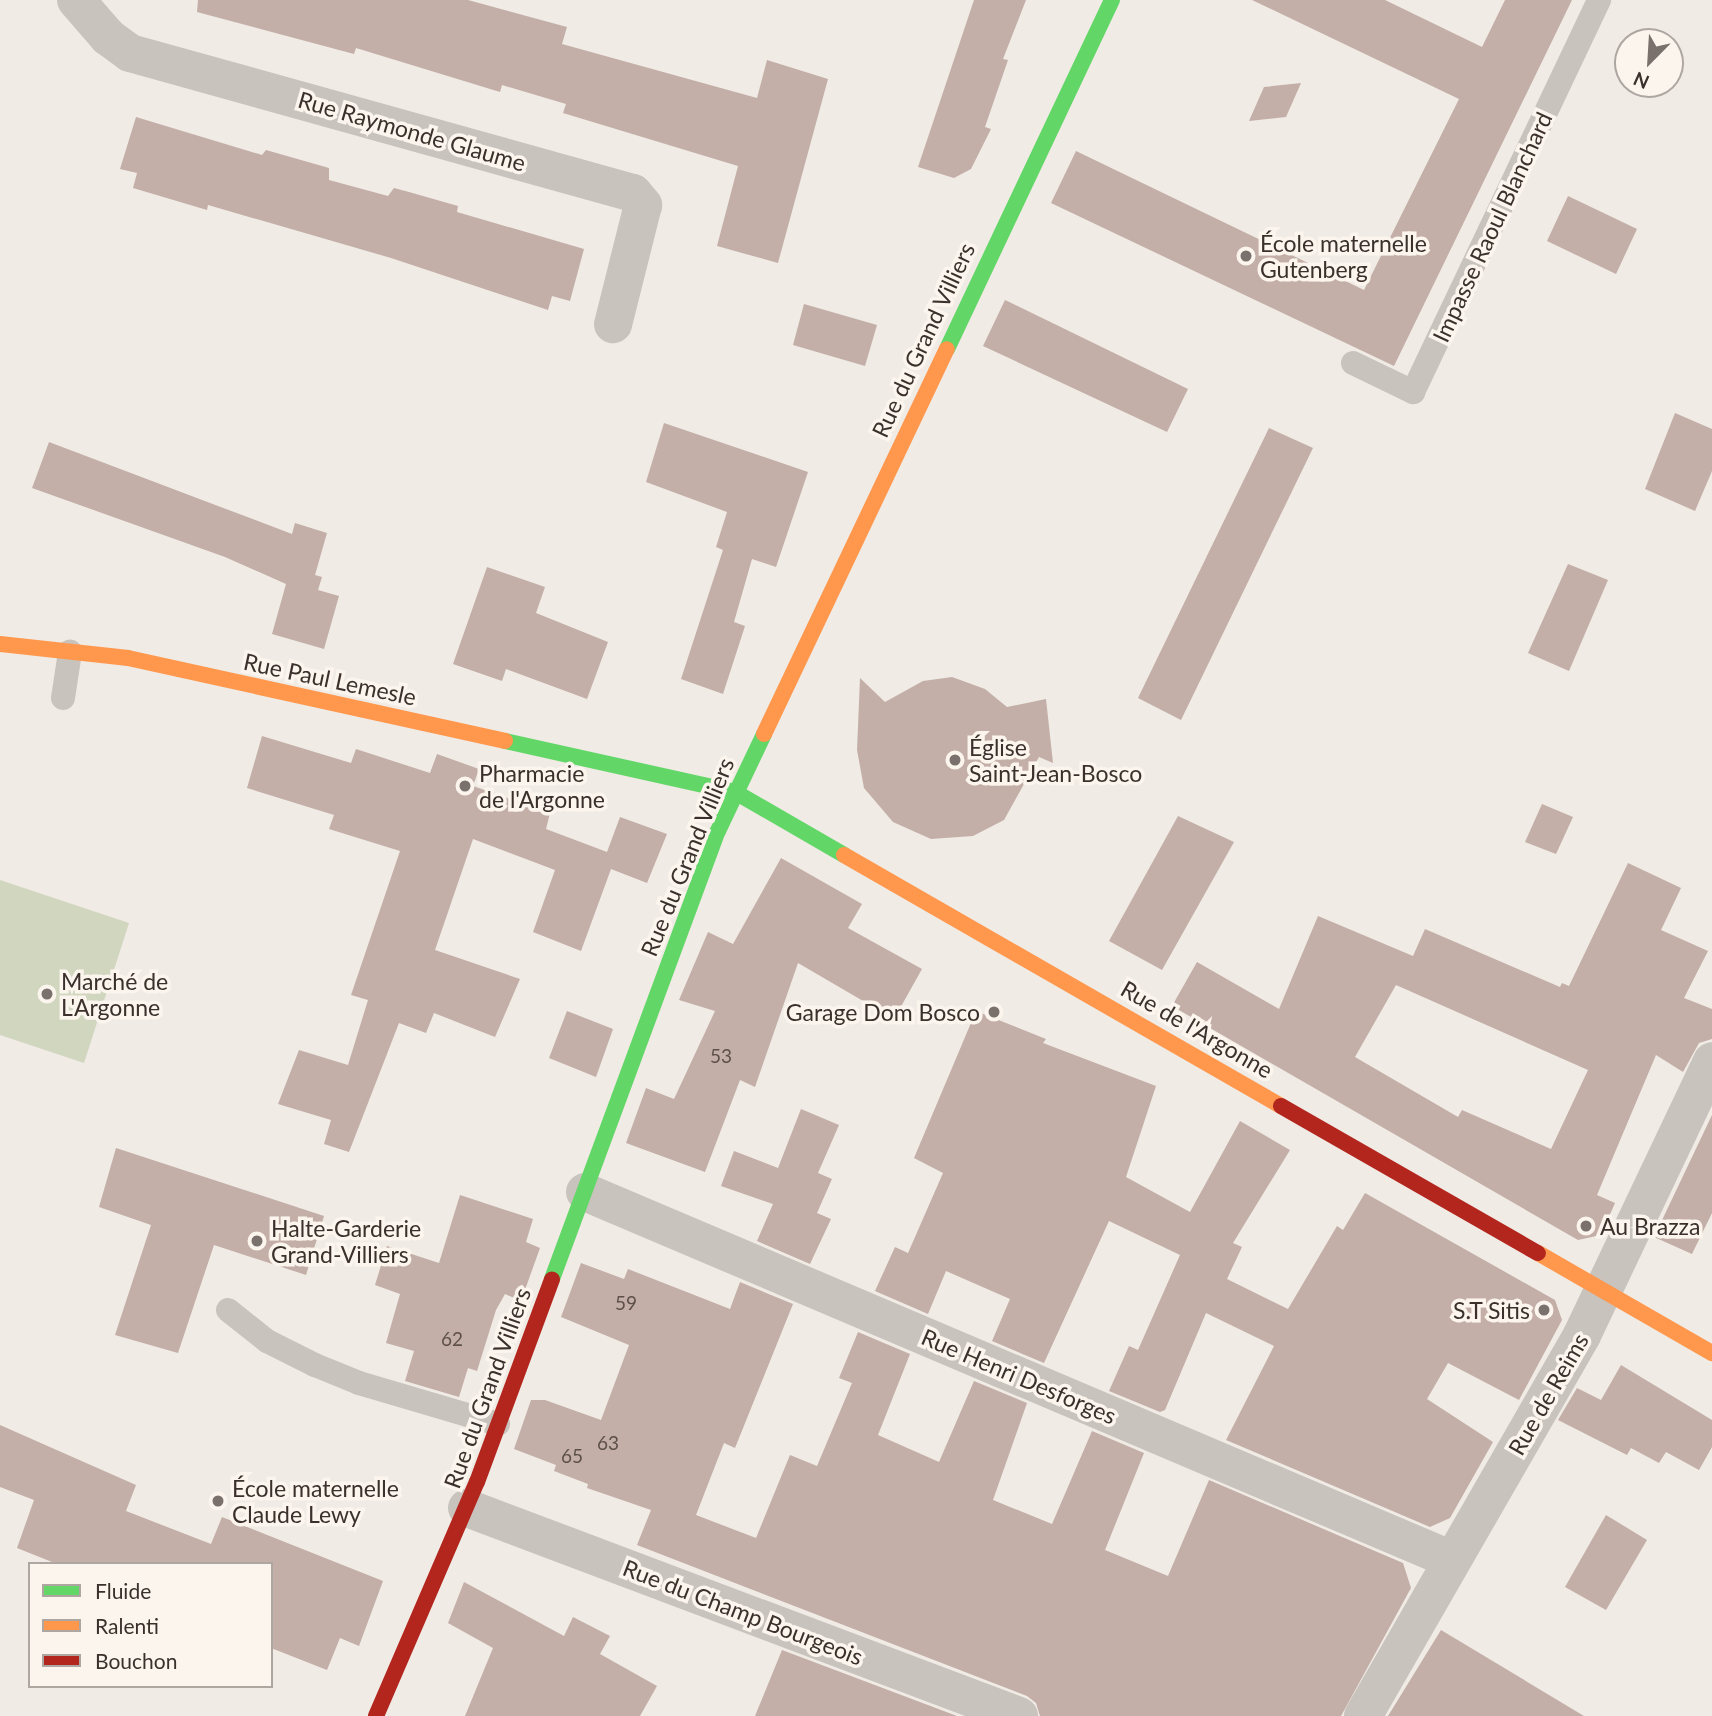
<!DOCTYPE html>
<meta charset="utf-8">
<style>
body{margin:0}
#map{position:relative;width:1712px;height:1716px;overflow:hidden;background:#f0ebe5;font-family:Lato,sans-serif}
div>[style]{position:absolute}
.green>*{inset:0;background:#d1d6bf}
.building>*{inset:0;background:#c3afa7}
.lane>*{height:24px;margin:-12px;padding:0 12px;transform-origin:12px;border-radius:12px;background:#c9c3be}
.street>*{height:38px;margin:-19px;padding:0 19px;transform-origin:19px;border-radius:19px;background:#c9c3be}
.fast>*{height:16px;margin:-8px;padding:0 8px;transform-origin:8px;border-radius:8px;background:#63d668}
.slow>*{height:16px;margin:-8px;padding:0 8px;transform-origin:8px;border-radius:8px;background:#ff974d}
.jam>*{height:16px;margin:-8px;padding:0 8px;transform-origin:8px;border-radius:8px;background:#b3261e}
.dots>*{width:19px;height:19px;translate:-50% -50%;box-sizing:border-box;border:4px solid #fbf5ee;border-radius:50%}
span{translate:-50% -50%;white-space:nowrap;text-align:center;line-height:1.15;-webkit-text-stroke:7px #fbf5ee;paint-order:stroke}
.number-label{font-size:19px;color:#5d504a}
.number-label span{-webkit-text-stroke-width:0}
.street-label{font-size:23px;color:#3b302b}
.poi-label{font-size:23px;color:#3b302b}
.left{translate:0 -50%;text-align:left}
.right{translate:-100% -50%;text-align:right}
.legend{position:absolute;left:28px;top:1562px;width:245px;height:126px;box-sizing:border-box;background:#fbf5ee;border:2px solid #aea6a0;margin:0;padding:9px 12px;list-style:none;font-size:21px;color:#3b302b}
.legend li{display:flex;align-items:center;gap:14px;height:35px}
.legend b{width:35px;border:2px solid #aea6a0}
.north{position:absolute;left:1614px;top:28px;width:70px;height:70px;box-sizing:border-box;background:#fbf5ee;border:2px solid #aea6a0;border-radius:50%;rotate:204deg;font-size:19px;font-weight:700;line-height:28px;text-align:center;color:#3b302b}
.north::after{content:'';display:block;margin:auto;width:24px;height:32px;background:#7a716c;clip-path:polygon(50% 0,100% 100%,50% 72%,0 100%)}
</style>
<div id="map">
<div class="green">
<div style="clip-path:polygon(0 880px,129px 923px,84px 1063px,0 1035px)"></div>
</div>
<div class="building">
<div style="clip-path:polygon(198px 0,468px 0,567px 27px,562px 44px,757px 98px,767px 60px,828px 79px,778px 263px,717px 246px,738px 166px,563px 113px,566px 104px,502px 85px,500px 92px,356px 48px,354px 54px,197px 12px)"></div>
<div style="clip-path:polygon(974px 0,1026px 0,1003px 59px,1008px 60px,985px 127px,991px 129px,971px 169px,954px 178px,918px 167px)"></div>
<div style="clip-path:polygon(1252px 0,1385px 0,1482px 47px,1505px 0,1572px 0,1394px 366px,1051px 203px,1076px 151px,1364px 290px,1459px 99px)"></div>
<div style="clip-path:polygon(1301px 83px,1286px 117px,1249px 121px,1264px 87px)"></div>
<div style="clip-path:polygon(136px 117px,262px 155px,266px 150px,329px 168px,329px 180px,388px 196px,394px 188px,409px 192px,458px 206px,457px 212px,584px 249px,570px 301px,552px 296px,548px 310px,391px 258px,208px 205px,207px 210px,133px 188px,137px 173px,120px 169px)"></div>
<div style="clip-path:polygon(1568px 196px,1637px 229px,1616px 274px,1547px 241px)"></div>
<div style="clip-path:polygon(1005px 300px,1188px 389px,1167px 432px,983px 346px)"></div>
<div style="clip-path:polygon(804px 304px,877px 325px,865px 366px,793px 345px)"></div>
<div style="clip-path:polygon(1675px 413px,1712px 429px,1712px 471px,1695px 511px,1645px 489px)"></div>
<div style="clip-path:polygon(664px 423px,808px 472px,776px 567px,752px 559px,734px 622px,745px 626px,723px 694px,681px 679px,723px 550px,716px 547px,727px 512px,646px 482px)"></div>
<div style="clip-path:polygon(1269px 428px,1313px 448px,1181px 720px,1138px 698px)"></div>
<div style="clip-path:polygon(49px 442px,292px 534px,295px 523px,327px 533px,315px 575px,322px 577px,318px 590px,339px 596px,324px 649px,272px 634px,286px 584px,225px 557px,32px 488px)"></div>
<div style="clip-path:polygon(1568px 564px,1608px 580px,1569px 671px,1528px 653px)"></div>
<div style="clip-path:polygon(487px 567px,545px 587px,536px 613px,608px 642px,587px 699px,506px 669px,502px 681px,453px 664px)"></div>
<div style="clip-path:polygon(952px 677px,985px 689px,1007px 707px,1046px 699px,1053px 763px,1039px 757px,1004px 820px,973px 836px,931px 839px,893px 822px,864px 788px,857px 750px,860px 678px,885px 702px,923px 681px)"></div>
<div style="clip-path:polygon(262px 736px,351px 763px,356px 749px,430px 773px,437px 754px,479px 769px,473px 786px,550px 813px,546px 829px,607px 852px,620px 817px,667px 834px,647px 883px,611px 869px,581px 951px,533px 932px,555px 870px,473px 839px,435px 950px,520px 979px,495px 1037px,434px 1013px,426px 1033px,399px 1023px,349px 1152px,324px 1144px,331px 1120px,278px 1104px,299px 1050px,348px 1065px,368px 1000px,351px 995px,400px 851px,329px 829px,334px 815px,247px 788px)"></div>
<div style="clip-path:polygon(1542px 804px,1573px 817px,1556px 854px,1525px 842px)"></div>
<div style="clip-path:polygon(1178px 816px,1234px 842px,1162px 970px,1109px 941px)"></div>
<div style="clip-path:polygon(781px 858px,862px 904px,848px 928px,922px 969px,894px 1019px,798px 963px,755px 1087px,740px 1080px,705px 1172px,626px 1143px,646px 1088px,674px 1099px,715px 1011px,679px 1000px,708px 932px,733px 944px)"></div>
<div style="clip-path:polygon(evenodd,1628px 863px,1681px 888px,1661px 930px,1708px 951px,1684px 998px,1712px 1009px,1712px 1039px,1699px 1043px,1683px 1072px,1656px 1055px,1597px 1195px,1615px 1203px,1601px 1235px,1578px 1240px,1172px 1006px,1197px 962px,1279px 1009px,1318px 916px,1413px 956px,1425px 929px,1560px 987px,1562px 983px,1569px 986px,1628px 863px,1396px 985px,1588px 1070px,1551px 1149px,1462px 1110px,1458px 1117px,1355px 1057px,1396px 985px)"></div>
<div style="clip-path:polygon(567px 1011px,613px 1029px,596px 1077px,549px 1058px)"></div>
<div style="clip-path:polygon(976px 1011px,1046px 1039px,1043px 1043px,1156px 1086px,1126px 1177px,1190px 1212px,1240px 1121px,1290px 1150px,1233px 1243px,1242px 1247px,1227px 1279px,1288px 1309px,1337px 1226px,1343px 1230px,1365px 1193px,1555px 1300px,1562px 1320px,1519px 1400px,1448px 1363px,1427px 1399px,1493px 1442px,1450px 1518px,1430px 1527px,1226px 1440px,1274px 1346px,1206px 1313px,1165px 1410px,1160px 1412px,1109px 1391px,1129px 1346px,1138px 1350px,1180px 1255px,1109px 1221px,1044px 1363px,992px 1341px,1010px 1299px,946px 1271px,928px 1314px,875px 1291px,895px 1247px,908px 1253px,943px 1173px,914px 1158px)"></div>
<div style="clip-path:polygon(801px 1109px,839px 1125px,818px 1173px,832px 1179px,817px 1213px,831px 1219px,810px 1264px,757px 1241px,773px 1204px,721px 1186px,734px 1151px,778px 1168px)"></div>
<div style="clip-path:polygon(1712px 1115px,1712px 1213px,1692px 1254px,1654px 1237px)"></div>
<div style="clip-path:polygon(116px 1148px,324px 1216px,306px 1275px,214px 1245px,178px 1353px,115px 1335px,151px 1225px,99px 1207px)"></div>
<div style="clip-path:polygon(460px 1195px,533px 1219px,526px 1242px,540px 1248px,521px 1301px,505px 1294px,496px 1310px,477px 1371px,468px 1368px,459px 1397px,405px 1381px,414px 1351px,386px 1343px,400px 1294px,375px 1285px,387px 1246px,439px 1263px)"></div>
<div style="clip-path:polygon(581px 1263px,624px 1279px,628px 1269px,730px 1309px,740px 1282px,793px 1304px,735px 1448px,724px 1443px,696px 1515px,756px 1538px,790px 1455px,817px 1466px,852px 1383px,839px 1378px,858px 1332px,910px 1354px,878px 1435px,939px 1462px,974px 1381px,1027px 1403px,993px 1500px,1052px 1524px,1092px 1431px,1144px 1453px,1105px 1550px,1168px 1576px,1209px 1480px,1403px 1563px,1411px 1588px,1341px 1716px,1040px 1716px,1036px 1703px,1027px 1696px,637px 1545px,651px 1510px,587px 1488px,588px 1484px,554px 1471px,556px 1465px,514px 1449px,531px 1400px,545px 1400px,601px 1420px,629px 1345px,561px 1317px)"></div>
<div style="clip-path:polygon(1621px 1365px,1712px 1420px,1712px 1447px,1699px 1470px,1666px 1452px,1659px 1463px,1631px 1448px,1627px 1455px,1558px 1420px,1577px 1388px,1601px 1400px)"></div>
<div style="clip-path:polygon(0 1425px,136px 1485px,126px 1511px,211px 1544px,222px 1517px,383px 1581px,359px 1646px,340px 1638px,327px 1670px,271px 1648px,271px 1564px,57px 1564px,17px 1548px,34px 1500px,0 1487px)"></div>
<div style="clip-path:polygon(1606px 1515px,1647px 1540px,1606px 1610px,1565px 1587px)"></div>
<div style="clip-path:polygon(464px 1582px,564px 1636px,573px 1617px,610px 1636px,600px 1654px,657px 1686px,640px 1716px,465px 1716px,493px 1648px,448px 1623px)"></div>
<div style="clip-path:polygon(1441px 1630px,1584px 1716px,1388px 1716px)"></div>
<div style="clip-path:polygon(782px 1650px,957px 1716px,755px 1716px)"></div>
</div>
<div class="lane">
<div style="left:1353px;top:363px;width:67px;rotate:25.8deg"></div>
<div style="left:1413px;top:392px;width:434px;rotate:-64.6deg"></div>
<div style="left:63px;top:698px;width:47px;rotate:-81.3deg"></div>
<div style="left:228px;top:1310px;width:50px;rotate:38.5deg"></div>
<div style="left:267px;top:1341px;width:54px;rotate:26.6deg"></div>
<div style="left:315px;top:1365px;width:48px;rotate:22.2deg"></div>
<div style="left:359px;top:1383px;width:145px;rotate:16.4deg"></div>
</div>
<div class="street">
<div style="left:76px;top:0;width:49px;rotate:49.1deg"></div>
<div style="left:108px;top:37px;width:27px;rotate:36deg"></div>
<div style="left:130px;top:53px;width:522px;rotate:15.55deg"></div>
<div style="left:633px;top:193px;width:16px;rotate:50deg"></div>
<div style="left:643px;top:205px;width:123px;rotate:104.1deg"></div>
<div style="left:585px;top:1192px;width:942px;rotate:23deg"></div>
<div style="left:467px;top:1508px;width:590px;rotate:20.65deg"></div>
<div style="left:1363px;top:1716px;width:439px;rotate:-60.1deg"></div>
<div style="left:1582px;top:1335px;width:303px;rotate:-64.6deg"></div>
</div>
<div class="fast">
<div style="left:947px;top:349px;width:386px;rotate:-64.7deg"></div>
<div style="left:505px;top:741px;width:236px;rotate:12.5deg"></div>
<div style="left:735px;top:792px;width:126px;rotate:30deg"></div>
<div style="left:552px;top:1279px;width:478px;rotate:-69.7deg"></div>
<div style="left:718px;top:831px;width:107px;rotate:-64.6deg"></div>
</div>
<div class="slow">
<div style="left:0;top:644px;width:129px;rotate:6.2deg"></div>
<div style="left:128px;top:658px;width:386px;rotate:12.4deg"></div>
<div style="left:764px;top:734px;width:426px;rotate:-64.6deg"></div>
<div style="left:844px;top:855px;width:504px;rotate:29.87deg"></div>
<div style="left:1538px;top:1253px;width:201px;rotate:29.9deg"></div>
</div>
<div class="jam">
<div style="left:1281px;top:1106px;width:296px;rotate:29.8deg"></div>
<div style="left:376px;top:1716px;width:255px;rotate:-66.7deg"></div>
<div style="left:477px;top:1482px;width:216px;rotate:-69.7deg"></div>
</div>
<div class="dots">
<div style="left:1246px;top:256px;background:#7a716c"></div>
<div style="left:955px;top:760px;background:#7a716c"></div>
<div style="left:465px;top:786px;background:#7a716c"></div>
<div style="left:47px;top:994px;background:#7a716c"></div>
<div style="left:994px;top:1012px;background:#7a716c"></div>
<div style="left:1586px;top:1226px;background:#7a716c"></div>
<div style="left:257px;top:1241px;background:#7a716c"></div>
<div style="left:1544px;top:1310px;background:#7a716c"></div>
<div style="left:218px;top:1501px;background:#7a716c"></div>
</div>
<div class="number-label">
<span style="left:721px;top:1056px">53</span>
<span style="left:626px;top:1303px">59</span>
<span style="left:452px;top:1339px">62</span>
<span style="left:608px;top:1443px">63</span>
<span style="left:572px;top:1456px">65</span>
</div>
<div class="street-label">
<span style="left:412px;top:131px;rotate:16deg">Rue Raymonde Glaume</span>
<span style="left:1492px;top:227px;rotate:-65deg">Impasse Raoul Blanchard</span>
<span style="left:923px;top:340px;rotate:-65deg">Rue du Grand Villiers</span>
<span style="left:330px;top:679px;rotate:12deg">Rue Paul Lemesle</span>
<span style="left:687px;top:857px;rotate:-68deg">Rue du Grand Villiers</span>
<span style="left:1197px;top:1029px;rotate:30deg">Rue de l'Argonne</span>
<span style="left:1019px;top:1376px;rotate:23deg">Rue Henri Desforges</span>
<span style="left:487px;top:1388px;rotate:-70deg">Rue du Grand Villiers</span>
<span style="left:1548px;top:1394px;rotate:-60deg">Rue de Reims</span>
<span style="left:743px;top:1612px;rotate:21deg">Rue du Champ Bourgeois</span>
</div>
<div class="poi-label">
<span class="left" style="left:1260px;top:256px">École maternelle<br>Gutenberg</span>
<span class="left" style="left:969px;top:760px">Église<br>Saint-Jean-Bosco</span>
<span class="left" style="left:479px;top:786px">Pharmacie<br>de l'Argonne</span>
<span class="left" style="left:61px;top:994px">Marché de<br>L'Argonne</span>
<span class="right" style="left:980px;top:1012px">Garage Dom Bosco</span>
<span class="left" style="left:1600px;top:1226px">Au Brazza</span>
<span class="left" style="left:271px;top:1241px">Halte-Garderie<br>Grand-Villiers</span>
<span class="right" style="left:1530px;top:1310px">S.T Sitis</span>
<span class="left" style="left:232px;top:1501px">École maternelle<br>Claude Lewy</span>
</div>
<ul class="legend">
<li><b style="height:9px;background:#63d668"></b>Fluide</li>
<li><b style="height:9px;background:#ff974d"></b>Ralenti</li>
<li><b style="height:9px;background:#b3261e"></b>Bouchon</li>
</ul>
<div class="north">N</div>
</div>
